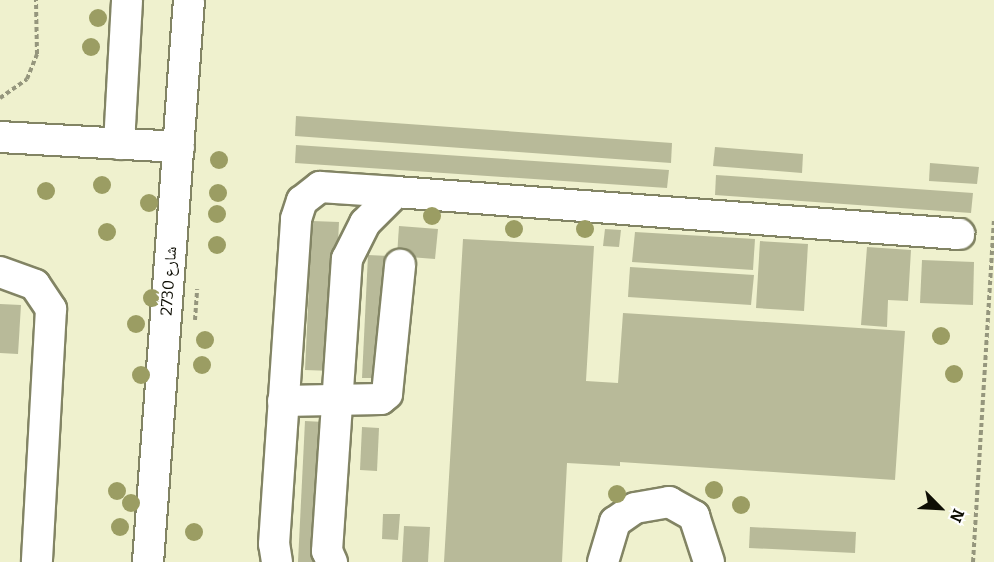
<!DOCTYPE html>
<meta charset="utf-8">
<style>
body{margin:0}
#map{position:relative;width:994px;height:562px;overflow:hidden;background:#eff1ce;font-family:Bitter,"Noto Naskh Arabic",serif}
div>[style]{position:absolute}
.building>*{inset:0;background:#b8ba99}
.path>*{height:4px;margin-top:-2px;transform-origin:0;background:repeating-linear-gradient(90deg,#95967d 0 4.5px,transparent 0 7.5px)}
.roads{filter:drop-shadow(2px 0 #828464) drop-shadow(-2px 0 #828464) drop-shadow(0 2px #828464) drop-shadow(0 -2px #828464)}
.minor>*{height:30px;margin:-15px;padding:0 15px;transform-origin:15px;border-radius:15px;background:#fff}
.trees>*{width:18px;height:18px;margin:-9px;border-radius:50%;background:#9b9d63}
span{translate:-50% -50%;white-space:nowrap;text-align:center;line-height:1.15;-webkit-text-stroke:5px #fff;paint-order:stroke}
.street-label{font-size:16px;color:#0e0e04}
.north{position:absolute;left:910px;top:478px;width:60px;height:60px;-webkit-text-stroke:4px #fff;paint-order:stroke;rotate:114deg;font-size:16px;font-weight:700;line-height:24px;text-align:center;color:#0e0e04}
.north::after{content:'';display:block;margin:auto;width:21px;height:27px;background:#0e0e04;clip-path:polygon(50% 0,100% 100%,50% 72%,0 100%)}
</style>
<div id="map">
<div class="building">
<div style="clip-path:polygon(296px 116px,672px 143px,671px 163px,295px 136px)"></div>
<div style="clip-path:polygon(296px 145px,669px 170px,667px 188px,295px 163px)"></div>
<div style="clip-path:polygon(715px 147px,803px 154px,802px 173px,713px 166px)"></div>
<div style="clip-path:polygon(930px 163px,979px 167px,977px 184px,929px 181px)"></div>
<div style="clip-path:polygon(716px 175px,973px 193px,971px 213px,715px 195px)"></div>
<div style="clip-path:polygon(312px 221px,339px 222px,332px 371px,305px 370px)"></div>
<div style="clip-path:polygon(399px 226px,438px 229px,435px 259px,397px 256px)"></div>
<div style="clip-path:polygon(605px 229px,621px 230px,619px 247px,603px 246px)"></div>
<div style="clip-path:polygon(635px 232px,755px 239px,753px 270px,632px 262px)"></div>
<div style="clip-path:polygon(463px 239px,594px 246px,586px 381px,618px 383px,623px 313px,905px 331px,895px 480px,620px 462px,620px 466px,567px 463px,562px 562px,444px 562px)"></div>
<div style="clip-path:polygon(760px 241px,808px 244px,804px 311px,756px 308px)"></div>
<div style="clip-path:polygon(867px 247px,911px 250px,908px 301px,888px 300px,887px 327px,861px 325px)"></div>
<div style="clip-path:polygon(368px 255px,389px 256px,383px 378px,362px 378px)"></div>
<div style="clip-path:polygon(922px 260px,974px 262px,973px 305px,920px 303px)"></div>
<div style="clip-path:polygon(630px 267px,754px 275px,751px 305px,628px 297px)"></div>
<div style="clip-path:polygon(0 304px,21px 305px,18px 354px,0 353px)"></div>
<div style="clip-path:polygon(305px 421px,324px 422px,317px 562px,298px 562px)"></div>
<div style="clip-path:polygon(362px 427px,379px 428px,377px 471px,360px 470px)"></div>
<div style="clip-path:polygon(383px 514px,400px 514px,398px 540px,382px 539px)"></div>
<div style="clip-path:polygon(404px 526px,430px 527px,428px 562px,402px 562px)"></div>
<div style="clip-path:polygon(750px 527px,856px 532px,855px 553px,749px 548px)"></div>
</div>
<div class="path">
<div style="left:0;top:98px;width:33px;rotate:-35deg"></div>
<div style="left:27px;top:79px;width:27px;rotate:-68deg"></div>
<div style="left:37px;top:54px;width:54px;rotate:-91.1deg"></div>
<div style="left:195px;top:320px;width:31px;rotate:-86deg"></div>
<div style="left:973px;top:562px;width:342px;rotate:-86.5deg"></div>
</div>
<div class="roads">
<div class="minor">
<div style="left:0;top:137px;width:179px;rotate:3.2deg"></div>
<div style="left:119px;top:144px;width:144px;rotate:-86.8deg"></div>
<div style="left:0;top:272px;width:37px;rotate:20deg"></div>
<div style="left:35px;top:285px;width:29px;rotate:56deg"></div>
<div style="left:51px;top:309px;width:253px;rotate:93.2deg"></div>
<div style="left:283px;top:401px;width:98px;rotate:-1.2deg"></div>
<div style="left:381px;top:399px;width:8px;rotate:-40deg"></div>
<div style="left:387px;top:394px;width:130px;rotate:-84.2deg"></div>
<div style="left:148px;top:562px;width:563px;rotate:-85.83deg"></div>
<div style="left:277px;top:562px;width:18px;rotate:-99deg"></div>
<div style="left:274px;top:544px;width:326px;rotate:-86.1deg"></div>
<div style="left:296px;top:219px;width:19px;rotate:-72deg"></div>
<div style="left:302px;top:201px;width:23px;rotate:-38deg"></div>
<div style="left:320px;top:187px;width:76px;rotate:3.8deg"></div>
<div style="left:332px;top:562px;width:12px;rotate:-114deg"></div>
<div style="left:327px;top:551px;width:293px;rotate:-86.1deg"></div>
<div style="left:347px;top:259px;width:40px;rotate:-63.4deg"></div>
<div style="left:365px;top:223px;width:44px;rotate:-45deg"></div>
<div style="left:396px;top:192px;width:565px;rotate:4.27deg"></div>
<div style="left:603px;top:562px;width:42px;rotate:-73.3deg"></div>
<div style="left:615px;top:522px;width:24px;rotate:-35deg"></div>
<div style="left:635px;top:508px;width:35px;rotate:-10deg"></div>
<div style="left:669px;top:502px;width:29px;rotate:29deg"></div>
<div style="left:694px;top:516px;width:48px;rotate:71.9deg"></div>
</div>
</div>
<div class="trees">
<div style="left:98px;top:18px"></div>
<div style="left:91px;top:47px"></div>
<div style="left:219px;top:160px"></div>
<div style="left:102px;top:185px"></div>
<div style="left:46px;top:191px"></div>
<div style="left:218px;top:193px"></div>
<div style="left:149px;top:203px"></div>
<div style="left:217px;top:214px"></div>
<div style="left:432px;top:216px"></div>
<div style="left:514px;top:229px"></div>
<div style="left:585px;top:229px"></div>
<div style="left:107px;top:232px"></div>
<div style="left:217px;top:245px"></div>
<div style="left:152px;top:298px"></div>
<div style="left:136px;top:324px"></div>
<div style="left:941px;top:336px"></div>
<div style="left:205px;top:340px"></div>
<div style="left:202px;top:365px"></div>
<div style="left:954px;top:374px"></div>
<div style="left:141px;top:375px"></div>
<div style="left:714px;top:490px"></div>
<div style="left:117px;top:491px"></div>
<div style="left:617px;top:494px"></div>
<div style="left:131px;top:503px"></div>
<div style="left:741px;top:505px"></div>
<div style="left:120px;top:527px"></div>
<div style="left:194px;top:532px"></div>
</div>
<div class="street-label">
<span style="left:169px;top:281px;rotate:-86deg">شارع 2730</span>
</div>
<div class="north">N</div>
</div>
